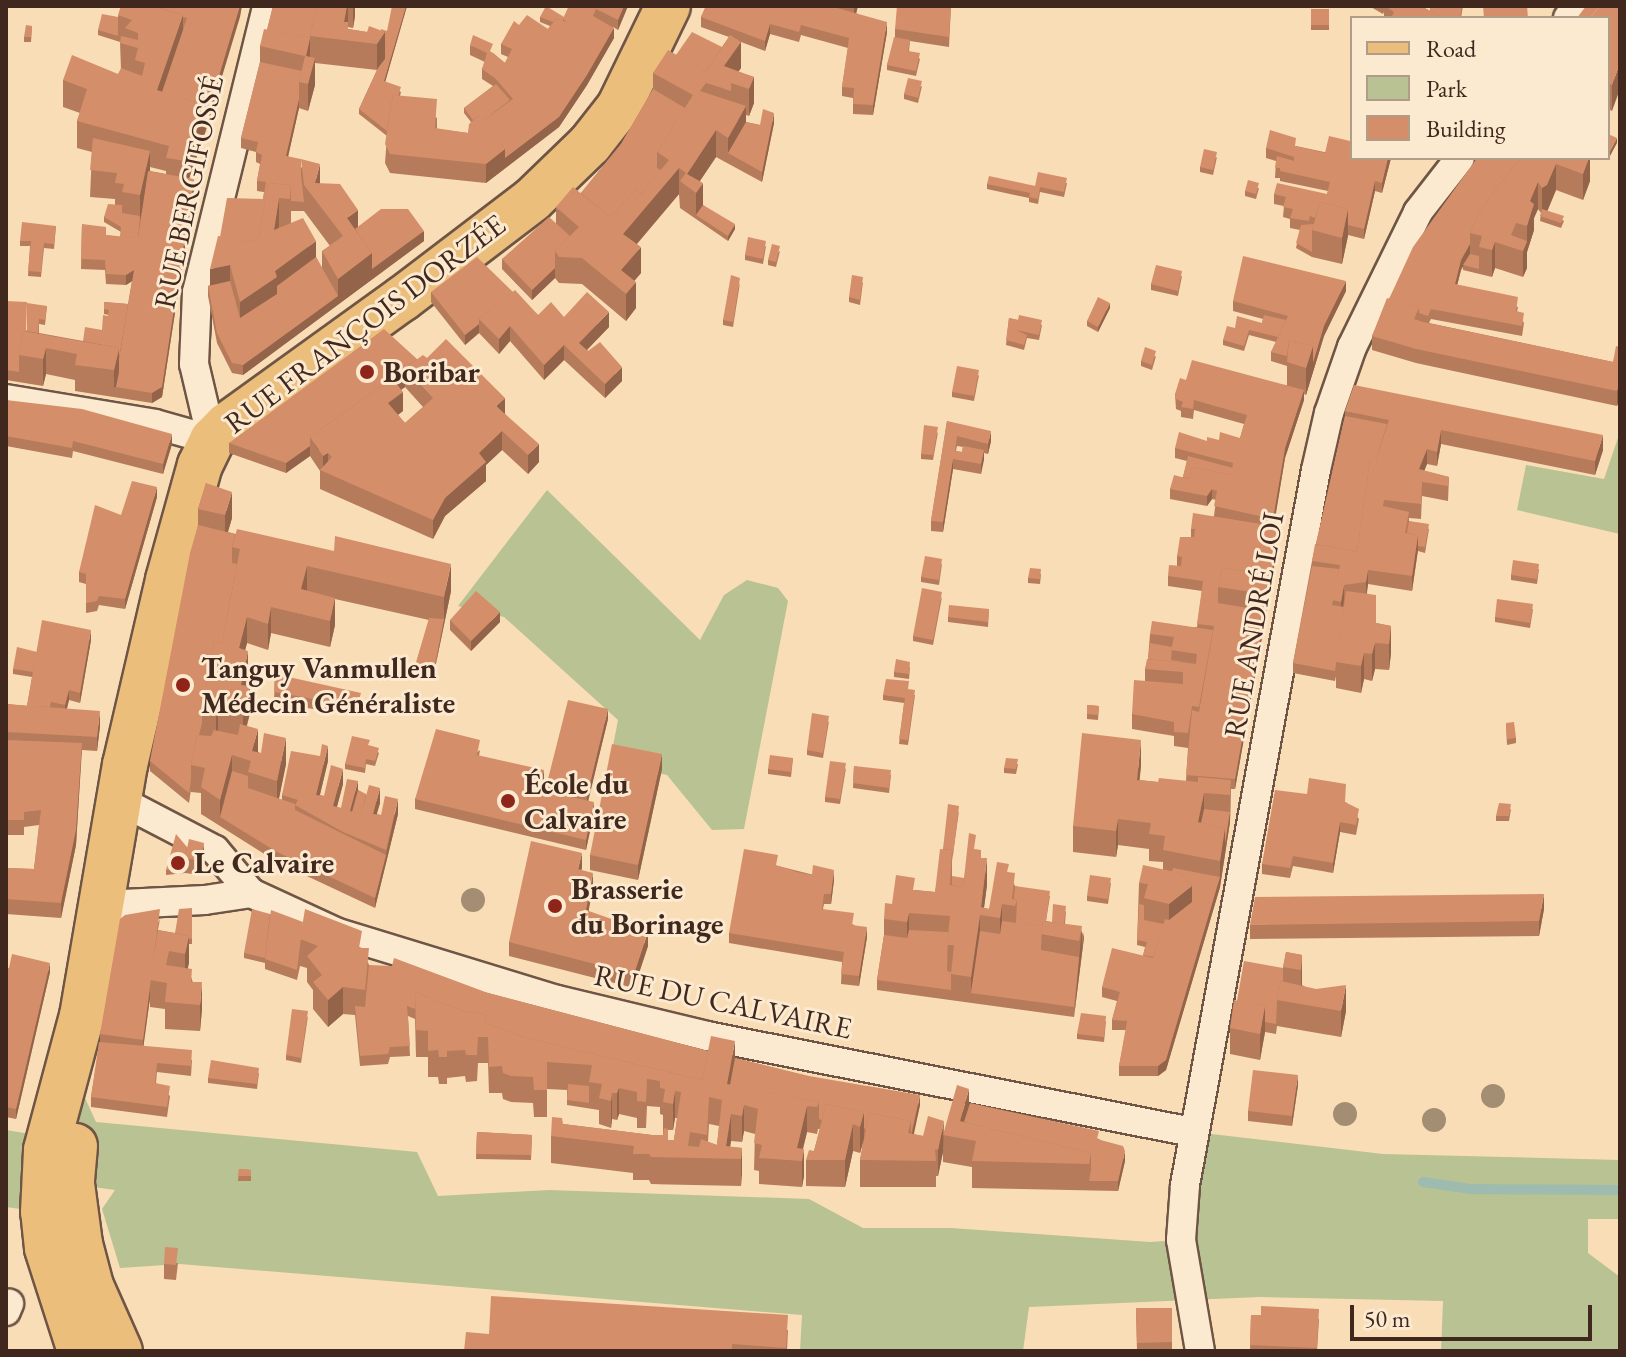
<!DOCTYPE html>
<meta charset="utf-8">
<style>
body{margin:0}
#map{position:relative;width:1626px;height:1357px;overflow:hidden;background:#f9ddb6;font-family:"EB Garamond",serif}
div>[style]{position:absolute}
.green>*{inset:0;background:#b8c292}
.stream>*{height:10px;margin:-5px;padding:0 5px;transform-origin:5px;border-radius:5px;background:#9ebbaf}
.roads{filter:drop-shadow(2px 0 #6f5545) drop-shadow(-2px 0 #6f5545) drop-shadow(0 2px #6f5545) drop-shadow(0 -2px #6f5545)}
.street>*{height:28px;margin:-14px;padding:0 14px;transform-origin:14px;border-radius:14px;background:#fbe9d0}
.primary>*{height:44px;margin:-22px;padding:0 22px;transform-origin:22px;border-radius:22px;background:#ecbe7b}
.trees>*{width:24px;height:24px;margin:-12px;border-radius:50%;background:#a48e73}
.wall>*{inset:0;background:#b67b5b}
.shaded-wall>*{inset:0;background:#94644a}
.building>*{inset:0;background:#d48f6a}
.dots>*{width:22px;height:22px;translate:-50% -50%;box-sizing:border-box;border:4px solid #fbe9d0;border-radius:50%}
span{translate:-50% -50%;white-space:nowrap;text-align:center;line-height:1.15;-webkit-text-stroke:6px #fbe9d0;paint-order:stroke}
.street-label{font-size:30px;color:#41281f}
.poi-label{font-size:30px;color:#41281f;font-weight:700}
.left{translate:0 -50%;text-align:left}
.frame{position:absolute;inset:0;border:8px solid #41281f;pointer-events:none}
.legend{position:absolute;left:1350px;top:16px;width:260px;height:144px;box-sizing:border-box;background:#fbe9d0;border:2px solid #b19c89;margin:0;padding:10px 14px;list-style:none;font-size:24px;color:#41281f}
.legend li{display:flex;align-items:center;gap:16px;height:40px}
.legend b{width:40px;border:2px solid #b19c89}
.scale{position:absolute;left:1350px;top:1305px;width:242px;height:36px;box-sizing:border-box;border:4px solid #41281f;border-top:0;padding-left:10px;font-size:24px;line-height:28px;white-space:nowrap;color:#41281f;-webkit-text-stroke:6px #fbe9d0;paint-order:stroke}
</style>
<div id="map">
<div class="green">
<div style="clip-path:polygon(1620px 432px,1620px 534px,1517px 510px,1526px 465px,1604px 479px)"></div>
<div style="clip-path:polygon(547px 490px,700px 640px,724px 595px,747px 580px,778px 588px,788px 601px,744px 829px,712px 830px,667px 775px,617px 765px,612px 751px,618px 720px,504px 617px,458px 606px)"></div>
<div style="clip-path:polygon(80px 1087px,96px 1122px,417px 1152px,438px 1196px,549px 1190px,809px 1199px,863px 1228px,951px 1228px,1150px 1242px,1181px 1240px,1194px 1132px,1383px 1154px,1620px 1160px,1620px 1219px,1588px 1219px,1588px 1253px,1620px 1277px,1620px 1351px,1441px 1351px,1443px 1301px,1259px 1297px,1029px 1307px,1023px 1351px,800px 1351px,802px 1315px,180px 1264px,120px 1268px,102px 1209px,115px 1190px,72px 1184px)"></div>
<div style="clip-path:polygon(6px 1130px,49px 1137px,43px 1212px,6px 1207px)"></div>
</div>
<div class="stream">
<div style="left:1423px;top:1182px;width:49px;rotate:8.3deg"></div>
<div style="left:1471px;top:1189px;width:149px;rotate:0.4deg"></div>
</div>
<div class="roads">
<div class="street">
<div style="left:1568px;top:18px;width:15px;rotate:-53deg"></div>
<div style="left:6px;top:399px;width:151px;rotate:9.5deg"></div>
<div style="left:155px;top:424px;width:59px;rotate:15.7deg"></div>
<div style="left:212px;top:440px;width:78px;rotate:-103.3deg"></div>
<div style="left:194px;top:364px;width:72px;rotate:-87.6deg"></div>
<div style="left:197px;top:292px;width:294px;rotate:-76.2deg"></div>
<div style="left:119px;top:800px;width:108px;rotate:27.5deg"></div>
<div style="left:215px;top:850px;width:56px;rotate:50.1deg"></div>
<div style="left:251px;top:893px;width:96px;rotate:24.7deg"></div>
<div style="left:338px;top:933px;width:229px;rotate:17deg"></div>
<div style="left:557px;top:1000px;width:154px;rotate:13.5deg"></div>
<div style="left:707px;top:1036px;width:496px;rotate:11.2deg"></div>
<div style="left:102px;top:905px;width:103px;rotate:-2.8deg"></div>
<div style="left:205px;top:900px;width:47px;rotate:-8.7deg"></div>
<div style="left:6px;top:1311px;width:8px;rotate:-67deg"></div>
<div style="left:1200px;top:1351px;width:113px;rotate:-99.7deg"></div>
<div style="left:1181px;top:1240px;width:55px;rotate:-85.8deg"></div>
<div style="left:1185px;top:1185px;width:727px;rotate:-79.62deg"></div>
<div style="left:1316px;top:470px;width:58px;rotate:-77.2deg"></div>
<div style="left:1329px;top:413px;width:70px;rotate:-70.8deg"></div>
<div style="left:1352px;top:347px;width:150px;rotate:-63.9deg"></div>
<div style="left:1418px;top:212px;width:68px;rotate:-52.1deg"></div>
</div>
<div class="primary">
<div style="left:75px;top:1146px;width:38px;rotate:95deg"></div>
<div style="left:72px;top:1184px;width:61px;rotate:82.4deg"></div>
<div style="left:80px;top:1244px;width:43px;rotate:75.3deg"></div>
<div style="left:91px;top:1286px;width:71px;rotate:66deg"></div>
<div style="left:80px;top:1351px;width:108px;rotate:-107.8deg"></div>
<div style="left:47px;top:1248px;width:36px;rotate:-96deg"></div>
<div style="left:43px;top:1212px;width:62px;rotate:-87.2deg"></div>
<div style="left:46px;top:1150px;width:139px;rotate:-75deg"></div>
<div style="left:82px;top:1016px;width:255px;rotate:-80.3deg"></div>
<div style="left:125px;top:765px;width:190px;rotate:-76.9deg"></div>
<div style="left:168px;top:580px;width:119px;rotate:-74.5deg"></div>
<div style="left:200px;top:465px;width:28px;rotate:-64deg"></div>
<div style="left:212px;top:440px;width:21px;rotate:-45deg"></div>
<div style="left:227px;top:425px;width:216px;rotate:-35.8deg"></div>
<div style="left:402px;top:299px;width:163px;rotate:-37.3deg"></div>
<div style="left:532px;top:200px;width:81px;rotate:-44deg"></div>
<div style="left:590px;top:144px;width:47px;rotate:-51.9deg"></div>
<div style="left:619px;top:107px;width:112px;rotate:-64.1deg"></div>
</div>
</div>
<div class="trees">
<div style="left:473px;top:900px"></div>
<div style="left:1493px;top:1096px"></div>
<div style="left:1345px;top:1114px"></div>
<div style="left:1434px;top:1120px"></div>
</div>
<div class="wall">
<div style="clip-path:polygon(evenodd,121px 6px,242px 6px,205px 133px,189px 178px,194px 189px,162px 397px,152px 403px,75px 391px,75px 380px,46px 374px,43px 386px,6px 380px,6px 301px,27px 331px,47px 306px,45px 325px,39px 324px,39px 333px,83px 341px,102px 330px,109px 315px,104px 314px,104px 302px,128px 304px,132px 281px,126px 285px,106px 284px,105px 270px,81px 269px,82px 224px,106px 235px,120px 237px,121px 232px,104px 222px,104px 217px,115px 205px,115px 199px,90px 197px,92px 152px,77px 148px,77px 121px,80px 113px,63px 107px,63px 80px,118px 74px,121px 70px,120px 42px,98px 35px,98px 30px,118px 17px,121px 6px,150px 167px,166px 171px,166px 174px,150px 171px,150px 167px)"></div>
<div style="clip-path:polygon(evenodd,273px 6px,355px 6px,355px 16px,353px 28px,348px 27px,348px 29px,367px 32px,387px 31px,407px 6px,385px 82px,401px 92px,400px 96px,437px 118px,437px 129px,468px 133px,471px 122px,464px 113px,464px 108px,493px 86px,482px 79px,482px 69px,485px 62px,470px 55px,470px 45px,493px 53px,505px 63px,508px 57px,501px 54px,501px 44px,519px 25px,548px 29px,550px 26px,540px 22px,540px 17px,564px 17px,569px 6px,628px 6px,618px 30px,613px 27px,614px 38px,587px 85px,559px 127px,486px 183px,390px 173px,385px 163px,387px 136px,359px 114px,359px 109px,377px 70px,315px 63px,315px 85px,308px 111px,299px 108px,288px 156px,320px 183px,358px 227px,424px 241px,243px 375px,232px 373px,217px 343px,208px 296px,208px 286px,210px 285px,220px 237px,263px 199px,264px 192px,257px 191px,257px 181px,260px 164px,256px 162px,256px 152px,241px 148px,241px 138px,260px 62px,260px 46px,267px 30px,273px 6px,291px 211px,304px 211px,330px 246px,322px 251px,322px 268px,316px 257px,291px 223px,291px 211px)"></div>
<div style="clip-path:polygon(706px 6px,858px 6px,856px 13px,887px 32px,873px 115px,853px 114px,853px 98px,842px 96px,842px 87px,848px 48px,801px 35px,799px 42px,770px 34px,765px 51px,741px 42px,741px 68px,738px 72px,754px 77px,754px 103px,749px 116px,746px 115px,746px 122px,760px 125px,774px 123px,762px 182px,716px 157px,700px 181px,703px 205px,735px 229px,728px 241px,680px 208px,679px 194px,637px 244px,641px 273px,634px 281px,636px 308px,626px 321px,582px 284px,559px 283px,555px 278px,532px 300px,502px 269px,502px 259px,556px 223px,556px 207px,581px 193px,621px 144px,653px 89px,653px 73px,676px 55px,722px 47px,729px 37px,701px 27px,701px 17px)"></div>
<div style="clip-path:polygon(951px 6px,949px 47px,910px 41px,909px 51px,920px 59px,916px 76px,887px 70px,887px 65px,895px 37px,895px 29px)"></div>
<div style="clip-path:polygon(1369px 6px,1421px 6px,1430px 11px,1463px 6px,1461px 18px,1387px 18px,1384px 17px,1384px 12px,1383px 14px)"></div>
<div style="clip-path:polygon(1620px 6px,1612px 111px,1608px 109px,1608px 18px)"></div>
<div style="clip-path:polygon(1311px 9px,1329px 9px,1329px 30px,1311px 30px)"></div>
<div style="clip-path:polygon(32px 26px,31px 42px,24px 42px,24px 37px)"></div>
<div style="clip-path:polygon(922px 86px,918px 103px,904px 99px,904px 94px)"></div>
<div style="clip-path:polygon(1296px 146px,1352px 158px,1391px 158px,1382px 193px,1375px 191px,1364px 239px,1348px 235px,1342px 264px,1312px 257px,1296px 248px,1300px 230px,1290px 228px,1290px 219px,1283px 217px,1284px 206px,1274px 204px,1274px 194px,1327px 194px,1328px 191px,1280px 181px,1280px 178px,1275px 178px,1276px 161px,1266px 158px,1266px 148px)"></div>
<div style="clip-path:polygon(1217px 157px,1213px 175px,1200px 172px,1200px 167px)"></div>
<div style="clip-path:polygon(1477px 158px,1590px 158px,1590px 181px,1583px 200px,1556px 190px,1547px 211px,1564px 221px,1561px 228px,1540px 221px,1541px 213px,1538px 209px,1534px 218px,1534px 230px,1527px 252px,1527px 268px,1523px 277px,1495px 268px,1492px 277px,1463px 270px,1463px 266px,1461px 270px,1457px 285px,1518px 307px,1517px 312px,1524px 323px,1522px 336px,1431px 319px,1429px 323px,1613px 362px,1620px 347px,1620px 397px,1617px 406px,1416px 363px,1372px 350px,1372px 336px,1389px 299px)"></div>
<div style="clip-path:polygon(1067px 183px,1064px 197px,1040px 192px,1038px 204px,1029px 202px,1029px 198px,987px 189px,987px 184px,1035px 186px)"></div>
<div style="clip-path:polygon(1259px 188px,1256px 199px,1245px 196px,1245px 191px)"></div>
<div style="clip-path:polygon(56px 226px,54px 249px,44px 248px,41px 277px,28px 276px,30px 246px,20px 246px,20px 241px)"></div>
<div style="clip-path:polygon(766px 246px,763px 264px,745px 260px,745px 255px)"></div>
<div style="clip-path:polygon(780px 251px,776px 267px,768px 265px,768px 260px)"></div>
<div style="clip-path:polygon(1182px 276px,1178px 296px,1151px 290px,1151px 284px)"></div>
<div style="clip-path:polygon(863px 282px,860px 305px,849px 302px,849px 297px)"></div>
<div style="clip-path:polygon(740px 283px,733px 327px,723px 325px,723px 320px)"></div>
<div style="clip-path:polygon(1346px 291px,1324px 336px,1306px 395px,1304px 394px,1304px 400px,1285px 458px,1274px 526px,1279px 537px,1235px 789px,1231px 789px,1230px 822px,1220px 887px,1166px 1070px,1158px 1076px,1119px 1076px,1119px 1066px,1126px 1030px,1112px 1030px,1112px 1020px,1117px 1001px,1102px 997px,1102px 987px,1143px 956px,1145px 947px,1137px 945px,1139px 883px,1163px 870px,1163px 862px,1149px 861px,1149px 849px,1118px 845px,1116px 857px,1073px 852px,1073px 826px,1141px 766px,1139px 780px,1158px 782px,1186px 781px,1188px 748px,1174px 746px,1174px 736px,1132px 729px,1132px 714px,1145px 681px,1145px 669px,1148px 659px,1150px 634px,1197px 627px,1202px 591px,1168px 586px,1168px 576px,1177px 566px,1177px 556px,1191px 537px,1191px 529px,1214px 516px,1216px 500px,1212px 499px,1207px 506px,1170px 499px,1170px 489px,1183px 477px,1187px 461px,1175px 458px,1175px 448px,1207px 441px,1240px 438px,1244px 424px,1194px 410px,1193px 419px,1181px 417px,1181px 411px,1176px 409px,1175px 394px,1186px 380px,1287px 385px,1287px 366px,1271px 361px,1271px 352px,1276px 342px,1249px 335px,1244px 351px,1223px 345px,1223px 340px,1235px 328px,1262px 323px,1263px 319px,1233px 311px,1233px 301px)"></div>
<div style="clip-path:polygon(431px 292px,513px 292px,538px 315px,564px 317px,609px 327px,587px 350px,622px 381px,605px 398px,564px 360px,544px 380px,510px 341px,499px 354px,479px 333px,465px 345px,431px 302px)"></div>
<div style="clip-path:polygon(1110px 308px,1098px 332px,1087px 326px,1087px 321px)"></div>
<div style="clip-path:polygon(1009px 318px,1042px 325px,1039px 340px,1027px 338px,1024px 350px,1006px 345px)"></div>
<div style="clip-path:polygon(1156px 356px,1152px 370px,1141px 366px,1141px 361px)"></div>
<div style="clip-path:polygon(evenodd,417px 359px,505px 414px,539px 462px,528px 474px,502px 450px,486px 465px,486px 481px,445px 516px,433px 539px,320px 489px,320px 471px,310px 456px,286px 473px,229px 453px,229px 443px,417px 359px,405px 387px,423px 407px,405px 423px,398px 415px,403px 411px,401px 390px,405px 387px)"></div>
<div style="clip-path:polygon(979px 375px,974px 401px,952px 397px,952px 392px)"></div>
<div style="clip-path:polygon(6px 400px,172px 444px,163px 474px,73px 451px,72px 458px,6px 446px)"></div>
<div style="clip-path:polygon(1345px 411px,1603px 450px,1595px 475px,1441px 444px,1437px 466px,1427px 464px,1424px 471px,1449px 477px,1448px 501px,1422px 496px,1421px 519px,1409px 518px,1409px 521px,1429px 529px,1425px 553px,1418px 551px,1412px 591px,1368px 584px,1367px 593px,1376px 623px,1391px 626px,1391px 653px,1389px 670px,1375px 669px,1372px 681px,1364px 679px,1361px 693px,1336px 688px,1336px 676px,1335px 681px,1293px 673px,1293px 663px,1312px 561px,1345px 416px)"></div>
<div style="clip-path:polygon(evenodd,947px 421px,991px 441px,988px 454px,984px 453px,981px 474px,953px 469px,943px 532px,931px 531px,931px 521px,947px 421px,957px 446px,963px 447px,962px 452px,956px 451px,957px 446px)"></div>
<div style="clip-path:polygon(938px 432px,933px 460px,921px 459px,921px 454px)"></div>
<div style="clip-path:polygon(206px 483px,232px 518px,228px 532px,451px 591px,434px 673px,416px 668px,416px 663px,429px 620px,335px 599px,335px 625px,330px 647px,271px 633px,268px 650px,247px 643px,245px 650px,248px 677px,247px 686px,250px 713px,247px 726px,258px 752px,286px 764px,279px 799px,282px 800px,282px 795px,328px 761px,320px 795px,324px 796px,343px 784px,337px 807px,341px 808px,358px 790px,380px 803px,376px 814px,381px 815px,398px 814px,375px 908px,277px 862px,201px 814px,201px 793px,191px 792px,191px 790px,189px 803px,150px 771px,150px 761px,198px 525px,198px 509px)"></div>
<div style="clip-path:polygon(157px 497px,125px 609px,99px 605px,97px 611px,86px 613px,86px 584px,79px 582px,79px 572px,121px 515px)"></div>
<div style="clip-path:polygon(942px 564px,939px 585px,921px 582px,921px 577px)"></div>
<div style="clip-path:polygon(1539px 569px,1537px 584px,1511px 580px,1511px 575px)"></div>
<div style="clip-path:polygon(1041px 574px,1040px 584px,1028px 583px,1028px 578px)"></div>
<div style="clip-path:polygon(942px 597px,933px 645px,913px 641px,913px 636px)"></div>
<div style="clip-path:polygon(989px 609px,988px 627px,948px 622px,948px 617px)"></div>
<div style="clip-path:polygon(1533px 609px,1530px 628px,1495px 622px,1495px 617px)"></div>
<div style="clip-path:polygon(450px 620px,500px 622px,471px 651px,450px 630px)"></div>
<div style="clip-path:polygon(91px 640px,80px 703px,69px 700px,67px 709px,100px 726px,97px 751px,82px 750px,76px 845px,61px 918px,6px 914px,6px 868px,34px 869px,39px 825px,24px 827px,24px 835px,6px 835px,6px 704px,27px 706px,32px 677px,13px 674px,13px 669px,37px 652px)"></div>
<div style="clip-path:polygon(910px 667px,909px 679px,894px 677px,894px 672px)"></div>
<div style="clip-path:polygon(275px 674px,361px 703px,358px 713px,341px 710px,341px 714px,274px 702px)"></div>
<div style="clip-path:polygon(883px 695px,915px 695px,908px 745px,899px 744px,904px 703px,883px 700px)"></div>
<div style="clip-path:polygon(1087px 705px,1099px 706px,1098px 720px,1087px 719px)"></div>
<div style="clip-path:polygon(608px 719px,588px 800px,594px 812px,586px 850px,415px 809px,415px 799px,480px 750px,479px 756px,544px 780px,541px 790px,546px 792px,546px 787px)"></div>
<div style="clip-path:polygon(829px 721px,823px 758px,807px 755px,807px 750px)"></div>
<div style="clip-path:polygon(1506px 723px,1516px 738px,1516px 743px,1507px 745px)"></div>
<div style="clip-path:polygon(370px 746px,379px 753px,375px 766px,366px 764px,365px 773px,345px 769px,345px 764px)"></div>
<div style="clip-path:polygon(793px 758px,791px 777px,768px 774px,768px 769px)"></div>
<div style="clip-path:polygon(1018px 764px,1016px 774px,1004px 773px,1004px 768px)"></div>
<div style="clip-path:polygon(854px 766px,891px 775px,889px 793px,853px 788px)"></div>
<div style="clip-path:polygon(846px 768px,840px 804px,825px 802px,825px 797px)"></div>
<div style="clip-path:polygon(662px 769px,638px 880px,590px 870px,590px 855px)"></div>
<div style="clip-path:polygon(1346px 802px,1359px 819px,1356px 835px,1340px 832px,1333px 873px,1293px 866px,1290px 878px,1262px 874px,1262px 864px)"></div>
<div style="clip-path:polygon(1511px 809px,1509px 821px,1496px 821px,1496px 816px)"></div>
<div style="clip-path:polygon(959px 811px,952px 861px,952px 878px,964px 878px,976px 849px,981px 858px,987px 885px,984px 908px,989px 909px,1009px 872px,1015px 886px,1050px 896px,1046px 921px,1052px 922px,1066px 911px,1065px 924px,1082px 932px,1084px 937px,1074px 1017px,877px 990px,877px 980px,884px 935px,884px 919px,915px 890px,935px 892px,943px 849px)"></div>
<div style="clip-path:polygon(187px 847px,204px 858px,201px 875px,185px 873px,166px 875px,166px 870px)"></div>
<div style="clip-path:polygon(778px 866px,834px 880px,831px 904px,824px 904px,823px 909px,854px 925px,867px 937px,859px 986px,841px 984px,842px 962px,729px 943px,729px 933px)"></div>
<div style="clip-path:polygon(582px 868px,581px 870px,593px 887px,588px 911px,648px 946px,634px 988px,509px 956px,509px 942px)"></div>
<div style="clip-path:polygon(1111px 883px,1108px 904px,1087px 901px,1087px 896px)"></div>
<div style="clip-path:polygon(192px 908px,192px 944px,189px 944px,188px 968px,202px 1009px,200px 1031px,165px 1029px,165px 1009px,150px 1007px,150px 998px,143px 1046px,192px 1060px,191px 1076px,157px 1072px,156px 1083px,170px 1096px,167px 1117px,91px 1107px,91px 1097px,100px 1042px,100px 1034px,160px 919px,158px 930px,175px 933px)"></div>
<div style="clip-path:polygon(1544px 909px,1539px 936px,1250px 939px,1250px 925px)"></div>
<div style="clip-path:polygon(evenodd,270px 914px,362px 948px,369px 965px,488px 993px,708px 1051px,920px 1105px,913px 1134px,923px 1136px,944px 1132px,969px 1105px,1099px 1139px,1125px 1161px,1118px 1191px,972px 1188px,972px 1167px,943px 1162px,943px 1152px,938px 1176px,936px 1176px,936px 1187px,860px 1187px,860px 1160px,863px 1143px,860px 1153px,853px 1151px,845px 1187px,806px 1186px,806px 1160px,814px 1151px,820px 1129px,818px 1129px,817px 1134px,807px 1132px,803px 1149px,804px 1176px,802px 1187px,759px 1184px,759px 1171px,754px 1170px,755px 1134px,744px 1131px,742px 1142px,731px 1141px,730px 1147px,742px 1148px,741px 1186px,651px 1184px,649px 1180px,633px 1180px,633px 1173px,551px 1163px,551px 1136px,563px 1124px,652px 1135px,663px 1135px,663px 1115px,660px 1114px,660px 1107px,647px 1106px,646px 1128px,637px 1128px,637px 1118px,619px 1114px,617px 1120px,612px 1119px,611px 1128px,599px 1124px,599px 1110px,567px 1105px,567px 1090px,547px 1089px,547px 1117px,534px 1117px,533px 1103px,511px 1102px,503px 1099px,502px 1093px,489px 1093px,488px 1063px,478px 1063px,477px 1081px,466px 1082px,465px 1076px,447px 1078px,447px 1084px,439px 1084px,438px 1077px,428px 1077px,428px 1057px,416px 1057px,415px 1019px,408px 1016px,410px 1056px,390px 1057px,388px 1064px,360px 1066px,355px 1015px,343px 1014px,328px 1027px,313px 1009px,313px 990px,307px 982px,307px 968px,300px 966px,297px 980px,265px 969px,265px 963px,244px 958px,244px 953px,270px 914px,675px 1118px,677px 1118px,674px 1140px,668px 1140px,668px 1130px,673px 1130px,675px 1118px,270px 914px,709px 1124px,719px 1126px,717px 1145px,708px 1142px,709px 1124px)"></div>
<div style="clip-path:polygon(1286px 952px,1302px 955px,1302px 985px,1346px 1011px,1341px 1037px,1277px 1026px,1276px 1034px,1265px 1032px,1260px 1060px,1230px 1054px,1230px 1028px,1237px 1001px,1283px 968px)"></div>
<div style="clip-path:polygon(6px 968px,50px 972px,16px 1119px,6px 1117px)"></div>
<div style="clip-path:polygon(308px 1016px,301px 1063px,286px 1060px,286px 1055px)"></div>
<div style="clip-path:polygon(1106px 1021px,1104px 1042px,1077px 1039px,1077px 1034px)"></div>
<div style="clip-path:polygon(259px 1073px,257px 1089px,208px 1083px,208px 1078px)"></div>
<div style="clip-path:polygon(1298px 1085px,1292px 1126px,1248px 1121px,1248px 1111px)"></div>
<div style="clip-path:polygon(477px 1132px,532px 1135px,531px 1160px,476px 1159px)"></div>
<div style="clip-path:polygon(239px 1169px,251px 1170px,251px 1181px,238px 1181px)"></div>
<div style="clip-path:polygon(178px 1263px,176px 1280px,164px 1279px,164px 1264px)"></div>
<div style="clip-path:polygon(1136px 1308px,1172px 1308px,1172px 1351px,1137px 1351px)"></div>
<div style="clip-path:polygon(1251px 1315px,1319px 1319px,1317px 1351px,1250px 1351px)"></div>
<div style="clip-path:polygon(788px 1330px,787px 1351px,464px 1351px,489px 1334px)"></div>
</div>
<div class="shaded-wall">
<div style="clip-path:polygon(240px 6px,242px 6px,240px 17px,205px 133px,186px 188px,186px 161px)"></div>
<div style="clip-path:polygon(347px 6px,348px 6px,348px 27px,344px 22px)"></div>
<div style="clip-path:polygon(353px 6px,355px 6px,355px 16px,353px 28px)"></div>
<div style="clip-path:polygon(406px 6px,407px 6px,384px 86px,384px 81px)"></div>
<div style="clip-path:polygon(624px 6px,628px 6px,618px 30px,618px 20px)"></div>
<div style="clip-path:polygon(854px 6px,858px 6px,854px 22px)"></div>
<div style="clip-path:polygon(183px 15px,183px 37px,157px 117px,157px 90px)"></div>
<div style="clip-path:polygon(887px 22px,887px 32px,873px 115px,873px 105px)"></div>
<div style="clip-path:polygon(770px 24px,770px 34px,765px 51px,765px 41px)"></div>
<div style="clip-path:polygon(614px 28px,614px 38px,587px 85px,559px 127px,486px 183px,486px 164px,505px 149px)"></div>
<div style="clip-path:polygon(385px 32px,385px 59px,377px 70px,377px 44px)"></div>
<div style="clip-path:polygon(310px 38px,310px 63px,306px 56px)"></div>
<div style="clip-path:polygon(741px 42px,741px 68px,726px 89px,709px 84px)"></div>
<div style="clip-path:polygon(315px 58px,315px 85px,308px 111px,308px 84px)"></div>
<div style="clip-path:polygon(1620px 63px,1620px 89px,1612px 111px,1612px 85px)"></div>
<div style="clip-path:polygon(754px 77px,754px 103px,749px 116px,749px 89px)"></div>
<div style="clip-path:polygon(299px 99px,299px 108px,286px 166px,286px 156px)"></div>
<div style="clip-path:polygon(746px 106px,746px 132px,728px 153px,728px 164px,728px 138px)"></div>
<div style="clip-path:polygon(774px 113px,774px 123px,762px 182px,762px 172px)"></div>
<div style="clip-path:polygon(716px 130px,716px 157px,693px 191px,687px 174px)"></div>
<div style="clip-path:polygon(1617px 138px,1617px 143px,1610px 156px,1610px 151px)"></div>
<div style="clip-path:polygon(150px 151px,150px 177px,140px 221px,140px 195px)"></div>
<div style="clip-path:polygon(1388px 158px,1391px 158px,1382px 193px,1382px 183px)"></div>
<div style="clip-path:polygon(1589px 158px,1590px 158px,1590px 181px,1583px 200px,1583px 174px)"></div>
<div style="clip-path:polygon(320px 164px,320px 190px,315px 183px)"></div>
<div style="clip-path:polygon(1556px 164px,1556px 190px,1547px 212px,1542px 214px,1542px 188px)"></div>
<div style="clip-path:polygon(679px 168px,679px 194px,623px 260px,623px 234px)"></div>
<div style="clip-path:polygon(194px 179px,194px 189px,162px 397px,152px 403px,152px 393px)"></div>
<div style="clip-path:polygon(1375px 181px,1375px 191px,1364px 239px,1364px 229px)"></div>
<div style="clip-path:polygon(1538px 182px,1538px 209px,1534px 218px,1534px 230px,1527px 252px,1527px 268px,1523px 277px,1523px 251px,1527px 242px,1527px 226px,1530px 201px)"></div>
<div style="clip-path:polygon(703px 183px,703px 210px,696px 215px,696px 193px)"></div>
<div style="clip-path:polygon(279px 198px,279px 225px,274px 257px,274px 230px)"></div>
<div style="clip-path:polygon(1348px 209px,1348px 236px,1342px 264px,1342px 238px)"></div>
<div style="clip-path:polygon(358px 210px,358px 237px,347px 218px)"></div>
<div style="clip-path:polygon(735px 224px,735px 229px,728px 241px,728px 236px)"></div>
<div style="clip-path:polygon(424px 231px,424px 241px,243px 375px,243px 365px,338px 296px,338px 279px,372px 253px)"></div>
<div style="clip-path:polygon(316px 241px,316px 267px,240px 328px,240px 302px,275px 271px)"></div>
<div style="clip-path:polygon(1495px 242px,1495px 268px,1492px 277px,1492px 250px)"></div>
<div style="clip-path:polygon(1470px 244px,1470px 254px,1461px 270px,1455px 294px,1455px 284px,1461px 260px)"></div>
<div style="clip-path:polygon(641px 247px,641px 273px,624px 293px,621px 270px)"></div>
<div style="clip-path:polygon(230px 265px,230px 291px,210px 295px,210px 269px)"></div>
<div style="clip-path:polygon(555px 268px,555px 278px,532px 300px,532px 290px)"></div>
<div style="clip-path:polygon(134px 270px,134px 280px,126px 285px,126px 275px)"></div>
<div style="clip-path:polygon(1346px 281px,1346px 291px,1324px 336px,1306px 395px,1306px 368px,1313px 346px)"></div>
<div style="clip-path:polygon(636px 282px,636px 308px,626px 321px,626px 294px)"></div>
<div style="clip-path:polygon(1110px 303px,1110px 308px,1098px 332px,1098px 327px)"></div>
<div style="clip-path:polygon(131px 304px,116px 387px,114px 387px,114px 370px)"></div>
<div style="clip-path:polygon(609px 312px,609px 327px,579px 358px,579px 343px)"></div>
<div style="clip-path:polygon(479px 324px,479px 333px,465px 345px,465px 335px)"></div>
<div style="clip-path:polygon(510px 326px,510px 341px,499px 354px,499px 339px)"></div>
<div style="clip-path:polygon(564px 345px,564px 360px,544px 380px,544px 365px)"></div>
<div style="clip-path:polygon(46px 348px,46px 374px,43px 386px,43px 359px)"></div>
<div style="clip-path:polygon(622px 367px,622px 381px,605px 398px,605px 384px)"></div>
<div style="clip-path:polygon(405px 377px,405px 387px,318px 450px,314px 443px)"></div>
<div style="clip-path:polygon(1620px 382px,1620px 397px,1617px 406px,1617px 391px)"></div>
<div style="clip-path:polygon(1304px 390px,1304px 400px,1285px 458px,1273px 529px,1273px 519px,1285px 448px)"></div>
<div style="clip-path:polygon(403px 392px,403px 411px,388px 422px,388px 403px)"></div>
<div style="clip-path:polygon(505px 398px,505px 417px,496px 406px)"></div>
<div style="clip-path:polygon(1441px 430px,1441px 444px,1437px 466px,1437px 452px)"></div>
<div style="clip-path:polygon(502px 431px,502px 450px,486px 465px,486px 481px,445px 516px,433px 539px,433px 520px,445px 498px,479px 453px)"></div>
<div style="clip-path:polygon(991px 431px,991px 441px,988px 454px,988px 444px)"></div>
<div style="clip-path:polygon(172px 434px,172px 444px,163px 474px,163px 464px)"></div>
<div style="clip-path:polygon(1603px 435px,1603px 450px,1595px 475px,1595px 461px)"></div>
<div style="clip-path:polygon(539px 444px,539px 462px,528px 474px,528px 455px)"></div>
<div style="clip-path:polygon(310px 446px,310px 456px,286px 473px,286px 463px)"></div>
<div style="clip-path:polygon(1427px 449px,1427px 464px,1419px 484px,1419px 469px)"></div>
<div style="clip-path:polygon(984px 450px,984px 460px,981px 474px,981px 464px)"></div>
<div style="clip-path:polygon(328px 453px,328px 472px,323px 471px,323px 456px)"></div>
<div style="clip-path:polygon(953px 459px,953px 469px,943px 532px,943px 522px)"></div>
<div style="clip-path:polygon(157px 487px,157px 497px,125px 609px,125px 599px)"></div>
<div style="clip-path:polygon(1212px 489px,1212px 499px,1207px 506px,1207px 496px)"></div>
<div style="clip-path:polygon(232px 492px,232px 518px,225px 541px,225px 515px)"></div>
<div style="clip-path:polygon(1279px 527px,1279px 537px,1265px 621px,1265px 594px)"></div>
<div style="clip-path:polygon(1418px 535px,1418px 549px,1412px 591px,1412px 576px)"></div>
<div style="clip-path:polygon(451px 564px,451px 591px,434px 673px,444px 619px,444px 597px)"></div>
<div style="clip-path:polygon(307px 566px,307px 592px,301px 616px,301px 589px)"></div>
<div style="clip-path:polygon(1368px 570px,1368px 584px,1366px 597px,1366px 582px)"></div>
<div style="clip-path:polygon(1344px 585px,1344px 600px,1341px 616px,1341px 602px)"></div>
<div style="clip-path:polygon(335px 598px,335px 625px,330px 647px,330px 621px)"></div>
<div style="clip-path:polygon(271px 607px,271px 633px,268px 650px,268px 624px)"></div>
<div style="clip-path:polygon(1265px 611px,1265px 621px,1235px 789px,1235px 779px)"></div>
<div style="clip-path:polygon(500px 612px,500px 622px,471px 651px,471px 641px)"></div>
<div style="clip-path:polygon(247px 617px,247px 643px,239px 674px,239px 648px)"></div>
<div style="clip-path:polygon(1391px 626px,1391px 653px,1389px 670px,1389px 644px)"></div>
<div style="clip-path:polygon(91px 630px,91px 640px,80px 703px,80px 693px)"></div>
<div style="clip-path:polygon(1375px 643px,1375px 669px,1372px 681px,1372px 654px)"></div>
<div style="clip-path:polygon(248px 651px,248px 677px,241px 711px,241px 685px)"></div>
<div style="clip-path:polygon(1364px 653px,1364px 679px,1361px 693px,1361px 666px)"></div>
<div style="clip-path:polygon(250px 686px,250px 713px,243px 738px,243px 712px)"></div>
<div style="clip-path:polygon(69px 690px,69px 700px,65px 714px,65px 705px)"></div>
<div style="clip-path:polygon(218px 706px,218px 732px,216px 743px,216px 716px)"></div>
<div style="clip-path:polygon(608px 709px,608px 719px,587px 806px,587px 796px)"></div>
<div style="clip-path:polygon(100px 711px,100px 726px,97px 751px,97px 737px)"></div>
<div style="clip-path:polygon(258px 729px,258px 756px,252px 751px)"></div>
<div style="clip-path:polygon(286px 738px,286px 764px,277px 807px,277px 781px)"></div>
<div style="clip-path:polygon(1141px 740px,1141px 766px,1137px 806px,1137px 780px)"></div>
<div style="clip-path:polygon(82px 743px,76px 845px,61px 918px,61px 903px)"></div>
<div style="clip-path:polygon(328px 746px,328px 761px,316px 810px,316px 795px)"></div>
<div style="clip-path:polygon(662px 754px,662px 769px,638px 880px,638px 865px)"></div>
<div style="clip-path:polygon(232px 755px,232px 781px,220px 817px,220px 800px)"></div>
<div style="clip-path:polygon(343px 769px,343px 784px,333px 821px,333px 806px)"></div>
<div style="clip-path:polygon(544px 770px,544px 780px,539px 800px,539px 790px)"></div>
<div style="clip-path:polygon(1231px 780px,1230px 822px,1220px 887px,1220px 861px,1225px 828px,1230px 812px)"></div>
<div style="clip-path:polygon(358px 781px,358px 795px,351px 821px,350px 811px)"></div>
<div style="clip-path:polygon(380px 788px,380px 803px,373px 828px,373px 814px)"></div>
<div style="clip-path:polygon(1204px 793px,1204px 819px,1200px 839px,1198px 822px)"></div>
<div style="clip-path:polygon(398px 799px,398px 814px,375px 908px,375px 898px,386px 855px)"></div>
<div style="clip-path:polygon(594px 802px,594px 812px,586px 850px,586px 840px)"></div>
<div style="clip-path:polygon(1118px 819px,1118px 845px,1116px 857px,1116px 831px)"></div>
<div style="clip-path:polygon(1340px 822px,1340px 832px,1333px 873px,1333px 863px)"></div>
<div style="clip-path:polygon(204px 843px,204px 858px,201px 875px,201px 861px)"></div>
<div style="clip-path:polygon(582px 853px,582px 868px,578px 883px,578px 869px)"></div>
<div style="clip-path:polygon(987px 858px,987px 885px,983px 915px,981px 907px)"></div>
<div style="clip-path:polygon(834px 870px,834px 880px,831px 904px,831px 894px)"></div>
<div style="clip-path:polygon(593px 873px,593px 887px,586px 925px,586px 910px)"></div>
<div style="clip-path:polygon(1220px 877px,1220px 887px,1166px 1070px,1158px 1076px,1158px 1066px)"></div>
<div style="clip-path:polygon(1192px 886px,1192px 912px,1169px 930px,1169px 904px)"></div>
<div style="clip-path:polygon(1544px 894px,1544px 909px,1539px 936px,1539px 921px)"></div>
<div style="clip-path:polygon(1002px 904px,1002px 931px,1000px 944px,1000px 918px)"></div>
<div style="clip-path:polygon(909px 913px,909px 940px,907px 948px,907px 922px)"></div>
<div style="clip-path:polygon(980px 915px,980px 941px,971px 993px,971px 977px)"></div>
<div style="clip-path:polygon(1082px 926px,1082px 947px,1084px 932px,1084px 937px,1074px 1017px)"></div>
<div style="clip-path:polygon(867px 927px,867px 937px,859px 986px,859px 976px)"></div>
<div style="clip-path:polygon(648px 932px,648px 946px,634px 988px,634px 974px)"></div>
<div style="clip-path:polygon(189px 936px,189px 963px,185px 981px,185px 954px)"></div>
<div style="clip-path:polygon(1302px 955px,1302px 982px,1301px 996px,1301px 970px)"></div>
<div style="clip-path:polygon(50px 963px,50px 972px,16px 1119px,16px 1109px)"></div>
<div style="clip-path:polygon(202px 982px,202px 1009px,200px 1031px,200px 1005px)"></div>
<div style="clip-path:polygon(1346px 985px,1346px 1011px,1341px 1037px,1341px 1011px)"></div>
<div style="clip-path:polygon(343px 987px,343px 1014px,328px 1027px,328px 1000px)"></div>
<div style="clip-path:polygon(150px 988px,150px 998px,143px 1050px,143px 1040px)"></div>
<div style="clip-path:polygon(1265px 1006px,1265px 1032px,1260px 1060px,1260px 1034px)"></div>
<div style="clip-path:polygon(735px 1041px,735px 1068px,729px 1101px,727px 1084px)"></div>
<div style="clip-path:polygon(1298px 1075px,1298px 1085px,1292px 1126px,1292px 1116px)"></div>
<div style="clip-path:polygon(619px 1088px,619px 1114px,617px 1120px,617px 1093px)"></div>
<div style="clip-path:polygon(969px 1089px,969px 1115px,962px 1138px,960px 1121px)"></div>
<div style="clip-path:polygon(675px 1091px,675px 1118px,673px 1130px,673px 1104px)"></div>
<div style="clip-path:polygon(612px 1093px,612px 1119px,611px 1128px,611px 1101px)"></div>
<div style="clip-path:polygon(920px 1095px,920px 1105px,911px 1148px,911px 1138px)"></div>
<div style="clip-path:polygon(744px 1105px,744px 1131px,742px 1142px,742px 1116px)"></div>
<div style="clip-path:polygon(807px 1106px,807px 1132px,800px 1160px,797px 1148px)"></div>
<div style="clip-path:polygon(864px 1112px,864px 1138px,860px 1153px,860px 1127px)"></div>
<div style="clip-path:polygon(731px 1114px,731px 1141px,728px 1159px,726px 1146px)"></div>
<div style="clip-path:polygon(944px 1121px,943px 1152px,938px 1176px,938px 1150px)"></div>
<div style="clip-path:polygon(853px 1124px,853px 1151px,845px 1187px,845px 1160px)"></div>
<div style="clip-path:polygon(742px 1148px,742px 1174px,741px 1186px,741px 1159px)"></div>
<div style="clip-path:polygon(804px 1149px,804px 1176px,802px 1187px,802px 1161px)"></div>
<div style="clip-path:polygon(1125px 1151px,1125px 1161px,1118px 1191px,1118px 1181px)"></div>
</div>
<div class="building">
<div style="clip-path:polygon(121px 6px,152px 6px,183px 15px,157px 90px,205px 106px,186px 161px,166px 158px,169px 146px,77px 121px,87px 89px,63px 80px,72px 55px,118px 74px,121px 68px,142px 76px,145px 63px,135px 60px,138px 48px,120px 43px,121px 36px,138px 40px,138px 33px,125px 28px,132px 20px,118px 15px)"></div>
<div style="clip-path:polygon(153px 6px,240px 6px,205px 123px,205px 106px,162px 92px,187px 18px,183px 17px,183px 15px)"></div>
<div style="clip-path:polygon(273px 6px,317px 6px,310px 36px,310px 54px,310px 38px,267px 30px)"></div>
<div style="clip-path:polygon(317px 6px,347px 6px,344px 22px,348px 22px,348px 29px,367px 32px,369px 26px,385px 32px,377px 44px,310px 36px)"></div>
<div style="clip-path:polygon(392px 6px,406px 6px,384px 81px,401px 87px,398px 96px,393px 95px,387px 131px,359px 109px,378px 68px,385px 59px,385px 32px,381px 31px,381px 29px,387px 31px)"></div>
<div style="clip-path:polygon(546px 6px,564px 17px,563px 21px,556px 19px,553px 22px,540px 17px)"></div>
<div style="clip-path:polygon(569px 6px,624px 6px,618px 20px,596px 9px,593px 16px,614px 28px,587px 75px,559px 117px,505px 158px,505px 149px,483px 121px,513px 99px,496px 79px,482px 69px,487px 53px,470px 45px,473px 35px,493px 44px,490px 51px,505px 63px,512px 49px,501px 44px,514px 21px,519px 25px,527px 15px,548px 29px,556px 19px,567px 22px,563px 19px)"></div>
<div style="clip-path:polygon(706px 6px,830px 6px,887px 22px,873px 105px,853px 104px,854px 88px,842px 87px,849px 38px,801px 25px,799px 32px,770px 24px,765px 41px,701px 17px)"></div>
<div style="clip-path:polygon(897px 6px,951px 6px,949px 37px,895px 29px)"></div>
<div style="clip-path:polygon(1385px 6px,1421px 6px,1444px 18px,1391px 18px,1394px 12px)"></div>
<div style="clip-path:polygon(1430px 6px,1462px 6px,1460px 18px,1444px 18px,1430px 11px)"></div>
<div style="clip-path:polygon(1483px 6px,1527px 6px,1528px 18px,1484px 18px)"></div>
<div style="clip-path:polygon(1586px 6px,1600px 6px,1590px 18px,1577px 18px)"></div>
<div style="clip-path:polygon(1600px 6px,1615px 6px,1620px 8px,1620px 63px,1612px 85px,1608px 83px,1608px 18px,1590px 18px)"></div>
<div style="clip-path:polygon(1311px 9px,1329px 9px,1329px 25px,1311px 25px)"></div>
<div style="clip-path:polygon(102px 14px,118px 17px,118px 36px,98px 30px)"></div>
<div style="clip-path:polygon(26px 25px,32px 26px,31px 37px,24px 37px)"></div>
<div style="clip-path:polygon(264px 29px,310px 38px,306px 56px,315px 58px,308px 84px,299px 82px,305px 56px,260px 46px)"></div>
<div style="clip-path:polygon(692px 32px,722px 47px,706px 72px,676px 55px)"></div>
<div style="clip-path:polygon(730px 35px,741px 42px,724px 66px,754px 77px,749px 89px,731px 83px,731px 91px,706px 83px,700px 91px,746px 106px,728px 138px,716px 130px,687px 174px,703px 183px,696px 193px,680px 181px,686px 173px,679px 168px,623px 234px,641px 247px,621px 270px,636px 282px,626px 294px,582px 258px,559px 257px,555px 251px,579px 227px,556px 207px,573px 187px,610px 217px,636px 189px,641px 194px,669px 160px,657px 152px,693px 95px,653px 73px,668px 50px,706px 72px)"></div>
<div style="clip-path:polygon(894px 37px,910px 40px,908px 51px,920px 53px,916px 71px,887px 65px)"></div>
<div style="clip-path:polygon(260px 62px,302px 71px,299px 82px,299px 99px,286px 156px,301px 159px,301px 175px,304px 202px,291px 201px,291px 185px,268px 183px,259px 237px,252px 242px,220px 237px,227px 198px,263px 199px,266px 182px,257px 181px,262px 155px,256px 152px,258px 142px,241px 138px)"></div>
<div style="clip-path:polygon(908px 78px,922px 81px,918px 98px,904px 94px)"></div>
<div style="clip-path:polygon(496px 84px,510px 100px,483px 121px,479px 115px,473px 120px,464px 108px)"></div>
<div style="clip-path:polygon(653px 89px,685px 108px,657px 152px,657px 168px,661px 170px,641px 194px,636px 189px,610px 217px,581px 193px,621px 144px)"></div>
<div style="clip-path:polygon(393px 95px,437px 99px,435px 128px,468px 133px,469px 124px,479px 115px,505px 149px,486px 164px,390px 154px,385px 144px)"></div>
<div style="clip-path:polygon(763px 109px,774px 113px,762px 172px,728px 153px,746px 122px,760px 125px)"></div>
<div style="clip-path:polygon(1270px 130px,1296px 138px,1295px 146px,1325px 153px,1329px 136px,1350px 141px,1352px 135px,1352px 158px,1388px 158px,1382px 183px,1375px 181px,1364px 229px,1348px 225px,1348px 209px,1320px 202px,1315px 218px,1310px 216px,1309px 221px,1290px 218px,1293px 209px,1283px 207px,1286px 197px,1274px 194px,1277px 183px,1327px 194px,1330px 182px,1280px 171px,1280px 168px,1275px 168px,1277px 156px,1294px 161px,1294px 157px,1266px 148px)"></div>
<div style="clip-path:polygon(1608px 134px,1617px 138px,1610px 151px,1608px 150px)"></div>
<div style="clip-path:polygon(93px 138px,150px 151px,140px 195px,122px 192px,124px 184px,115px 183px,117px 173px,90px 170px)"></div>
<div style="clip-path:polygon(1204px 149px,1217px 152px,1213px 170px,1200px 167px)"></div>
<div style="clip-path:polygon(1477px 158px,1520px 158px,1479px 212px,1470px 233px,1470px 244px,1461px 260px,1455px 284px,1518px 297px,1516px 311px,1524px 313px,1522px 326px,1431px 309px,1428px 316px,1419px 313px,1419px 308px,1389px 299px,1413px 247px)"></div>
<div style="clip-path:polygon(1520px 158px,1589px 158px,1583px 174px,1556px 164px,1547px 185px,1542px 188px,1538px 182px,1530px 201px,1534px 204px,1527px 226px,1516px 223px,1511px 235px,1527px 241px,1523px 251px,1495px 242px,1492px 250px,1479px 247px,1482px 236px,1470px 233px,1479px 212px)"></div>
<div style="clip-path:polygon(301px 159px,320px 164px,315px 183px,340px 184px,358px 210px,347px 218px,372px 253px,338px 279px,322px 251px,343px 236px,304px 185px)"></div>
<div style="clip-path:polygon(148px 171px,194px 179px,162px 387px,152px 393px,116px 387px,119px 374px,119px 359px,134px 270px,126px 275px,106px 274px,105px 260px,81px 259px,82px 224px,106px 227px,106px 235px,138px 238px)"></div>
<div style="clip-path:polygon(1038px 172px,1067px 178px,1064px 192px,1040px 187px,1038px 199px,1029px 197px,1030px 193px,987px 184px,989px 176px,1035px 186px)"></div>
<div style="clip-path:polygon(1248px 180px,1259px 183px,1256px 194px,1245px 191px)"></div>
<div style="clip-path:polygon(268px 183px,291px 185px,290px 199px,279px 198px,274px 230px,303px 218px,316px 241px,275px 271px,277px 277px,240px 302px,230px 265px,210px 269px,218px 236px,252px 242px,259px 237px)"></div>
<div style="clip-path:polygon(1320px 202px,1348px 209px,1342px 238px,1312px 230px)"></div>
<div style="clip-path:polygon(108px 204px,122px 205px,122px 213px,140px 216px,138px 238px,120px 237px,121px 227px,104px 217px)"></div>
<div style="clip-path:polygon(703px 205px,735px 224px,728px 236px,696px 215px)"></div>
<div style="clip-path:polygon(381px 209px,408px 209px,424px 231px,372px 269px,372px 253px,355px 229px)"></div>
<div style="clip-path:polygon(1542px 209px,1564px 216px,1561px 223px,1540px 216px)"></div>
<div style="clip-path:polygon(549px 217px,570px 236px,555px 251px,555px 268px,532px 290px,502px 259px)"></div>
<div style="clip-path:polygon(22px 222px,56px 226px,54px 244px,44px 243px,41px 272px,28px 271px,31px 241px,20px 241px)"></div>
<div style="clip-path:polygon(1314px 224px,1312px 230px,1312px 252px,1296px 243px,1301px 225px)"></div>
<div style="clip-path:polygon(748px 237px,766px 241px,763px 259px,745px 255px)"></div>
<div style="clip-path:polygon(772px 244px,780px 246px,776px 262px,768px 260px)"></div>
<div style="clip-path:polygon(1470px 254px,1479px 256px,1479px 269px,1463px 265px)"></div>
<div style="clip-path:polygon(1243px 256px,1346px 281px,1324px 326px,1313px 363px,1313px 346px,1289px 340px,1287px 356px,1271px 352px,1288px 316px,1233px 301px)"></div>
<div style="clip-path:polygon(316px 257px,338px 296px,243px 365px,232px 363px,217px 333px,208px 286px,230px 281px,240px 318px,277px 294px,277px 286px)"></div>
<div style="clip-path:polygon(477px 257px,513px 292px,479px 319px,479px 324px,465px 335px,431px 292px)"></div>
<div style="clip-path:polygon(1156px 265px,1182px 271px,1178px 291px,1151px 284px)"></div>
<div style="clip-path:polygon(731px 275px,740px 278px,733px 322px,723px 320px)"></div>
<div style="clip-path:polygon(852px 275px,863px 277px,860px 300px,849px 297px)"></div>
<div style="clip-path:polygon(515px 290px,538px 315px,551px 302px,564px 317px,587px 292px,609px 312px,579px 343px,588px 351px,600px 342px,622px 367px,605px 384px,564px 345px,544px 365px,510px 326px,499px 339px,479px 319px)"></div>
<div style="clip-path:polygon(1098px 297px,1110px 303px,1098px 327px,1087px 321px)"></div>
<div style="clip-path:polygon(1387px 298px,1419px 308px,1414px 319px,1423px 322px,1613px 362px,1616px 346px,1620px 347px,1620px 382px,1617px 391px,1416px 349px,1372px 336px)"></div>
<div style="clip-path:polygon(6px 301px,27px 302px,26px 331px,23px 331px,19px 355px,19px 372px,6px 370px)"></div>
<div style="clip-path:polygon(104px 302px,128px 304px,119px 359px,119px 348px,83px 341px,85px 327px,102px 330px,103px 315px,108px 316px,109px 310px,104px 309px)"></div>
<div style="clip-path:polygon(27px 303px,47px 306px,45px 320px,39px 319px,38px 333px,27px 331px)"></div>
<div style="clip-path:polygon(1019px 315px,1042px 320px,1039px 335px,1016px 330px,1027px 335px,1024px 345px,1006px 340px,1009px 318px,1018px 320px)"></div>
<div style="clip-path:polygon(1264px 315px,1286px 320px,1278px 337px,1249px 330px,1244px 346px,1223px 340px,1227px 326px,1235px 328px,1237px 316px,1262px 323px)"></div>
<div style="clip-path:polygon(384px 329px,417px 359px,405px 368px,405px 377px,396px 383px,392px 378px,310px 437px,310px 446px,286px 463px,229px 443px)"></div>
<div style="clip-path:polygon(23px 331px,119px 348px,114px 370px,75px 365px,77px 354px,46px 348px,43px 359px,19px 355px)"></div>
<div style="clip-path:polygon(446px 339px,505px 398px,496px 406px,539px 444px,528px 455px,502px 431px,479px 453px,486px 462px,445px 498px,433px 520px,320px 470px,332px 457px,328px 453px,323px 456px,310px 437px,392px 378px,403px 392px,388px 403px,405px 423px,433px 398px,405px 368px,423px 355px,427px 358px)"></div>
<div style="clip-path:polygon(1289px 340px,1313px 346px,1306px 368px,1287px 362px)"></div>
<div style="clip-path:polygon(1145px 347px,1156px 351px,1152px 365px,1141px 361px)"></div>
<div style="clip-path:polygon(1192px 360px,1304px 390px,1285px 448px,1273px 519px,1214px 506px,1217px 491px,1212px 489px,1207px 496px,1170px 489px,1174px 475px,1189px 479px,1192px 467px,1231px 475px,1233px 463px,1175px 448px,1179px 432px,1207px 441px,1207px 437px,1219px 440px,1220px 432px,1240px 438px,1247px 415px,1194px 400px,1193px 409px,1181px 407px,1183px 402px,1176px 399px,1175px 394px,1180px 378px,1186px 380px)"></div>
<div style="clip-path:polygon(957px 366px,979px 370px,974px 396px,952px 392px)"></div>
<div style="clip-path:polygon(1354px 385px,1603px 435px,1595px 461px,1441px 430px,1437px 452px,1427px 449px,1419px 469px,1449px 477px,1448px 486px,1422px 482px,1421px 504px,1384px 500px,1383px 506px,1409px 512px,1405px 533px,1418px 535px,1412px 576px,1368px 570px,1366px 582px,1344px 585px,1341px 602px,1332px 600px,1340px 565px,1312px 561px,1315px 544px,1357px 552px,1370px 460px,1376px 460px,1389px 420px,1345px 411px)"></div>
<div style="clip-path:polygon(6px 400px,82px 409px,172px 434px,163px 464px,73px 441px,72px 448px,6px 436px)"></div>
<div style="clip-path:polygon(1345px 416px,1387px 424px,1376px 460px,1370px 460px,1357px 552px,1316px 544px)"></div>
<div style="clip-path:polygon(947px 421px,991px 431px,988px 444px,957px 436px,955px 451px,962px 452px,963px 446px,984px 450px,981px 464px,953px 459px,943px 522px,931px 521px)"></div>
<div style="clip-path:polygon(924px 425px,938px 427px,933px 455px,921px 454px)"></div>
<div style="clip-path:polygon(1188px 456px,1233px 468px,1231px 475px,1192px 467px,1189px 479px,1183px 477px)"></div>
<div style="clip-path:polygon(132px 481px,157px 487px,125px 599px,99px 596px,97px 601px,86px 603px,86px 574px,79px 572px,95px 505px,121px 515px)"></div>
<div style="clip-path:polygon(206px 483px,232px 492px,225px 515px,198px 509px)"></div>
<div style="clip-path:polygon(1193px 513px,1279px 527px,1269px 590px,1269px 574px,1222px 568px,1218px 587px,1218px 603px,1265px 611px,1235px 779px,1186px 775px,1192px 710px,1199px 712px,1214px 626px,1197px 624px,1203px 581px,1168px 576px,1169px 565px,1181px 566px,1182px 557px,1177px 556px,1180px 537px,1194px 537px,1195px 529px,1191px 529px)"></div>
<div style="clip-path:polygon(1409px 521px,1429px 524px,1425px 547px,1418px 546px,1418px 535px,1407px 533px)"></div>
<div style="clip-path:polygon(198px 525px,235px 534px,232px 547px,232px 563px,237px 564px,222px 643px,214px 641px,202px 712px,202px 723px,199px 735px,197px 735px,191px 765px,191px 780px,189px 793px,150px 761px,190px 553px)"></div>
<div style="clip-path:polygon(237px 529px,334px 551px,335px 536px,451px 564px,444px 597px,307px 566px,301px 589px,335px 598px,330px 621px,271px 607px,268px 624px,247px 617px,239px 648px,248px 651px,241px 685px,250px 686px,243px 712px,218px 706px,216px 716px,202px 712px,214px 641px,222px 643px,240px 549px,232px 547px)"></div>
<div style="clip-path:polygon(925px 556px,942px 559px,939px 580px,921px 577px)"></div>
<div style="clip-path:polygon(1513px 560px,1539px 564px,1537px 579px,1511px 575px)"></div>
<div style="clip-path:polygon(1312px 566px,1339px 569px,1332px 605px,1344px 607px,1335px 671px,1293px 663px)"></div>
<div style="clip-path:polygon(1030px 568px,1041px 569px,1040px 579px,1028px 578px)"></div>
<div style="clip-path:polygon(1222px 568px,1269px 574px,1265px 594px,1218px 587px)"></div>
<div style="clip-path:polygon(922px 588px,942px 592px,933px 640px,913px 636px)"></div>
<div style="clip-path:polygon(476px 591px,500px 612px,471px 641px,450px 620px)"></div>
<div style="clip-path:polygon(1346px 591px,1376px 595px,1376px 623px,1391px 626px,1389px 644px,1375px 643px,1372px 654px,1364px 653px,1361px 666px,1336px 662px)"></div>
<div style="clip-path:polygon(1497px 599px,1533px 604px,1530px 623px,1495px 617px)"></div>
<div style="clip-path:polygon(949px 605px,989px 609px,988px 622px,948px 617px)"></div>
<div style="clip-path:polygon(429px 618px,444px 619px,434px 668px,416px 663px)"></div>
<div style="clip-path:polygon(42px 620px,91px 630px,80px 693px,69px 690px,65px 705px,51px 702px,50px 707px,27px 706px)"></div>
<div style="clip-path:polygon(1152px 621px,1213px 630px,1199px 707px,1192px 706px,1188px 733px,1174px 732px,1174px 722px,1132px 714px,1134px 680px,1183px 684px,1183px 672px,1145px 669px,1147px 659px,1196px 664px,1197px 654px,1171px 650px,1174px 637px,1150px 634px)"></div>
<div style="clip-path:polygon(1150px 643px,1172px 647px,1171px 660px,1196px 664px,1148px 659px)"></div>
<div style="clip-path:polygon(17px 647px,37px 652px,33px 672px,13px 669px)"></div>
<div style="clip-path:polygon(896px 659px,910px 662px,909px 674px,894px 672px)"></div>
<div style="clip-path:polygon(275px 674px,361px 693px,358px 703px,341px 700px,341px 704px,274px 692px)"></div>
<div style="clip-path:polygon(886px 679px,909px 681px,908px 689px,915px 690px,908px 740px,899px 739px,905px 698px,883px 695px)"></div>
<div style="clip-path:polygon(568px 700px,608px 709px,587px 796px,546px 787px)"></div>
<div style="clip-path:polygon(6px 704px,100px 711px,97px 737px,6px 732px)"></div>
<div style="clip-path:polygon(1087px 705px,1099px 706px,1098px 715px,1087px 714px)"></div>
<div style="clip-path:polygon(812px 713px,829px 716px,823px 753px,807px 750px)"></div>
<div style="clip-path:polygon(1514px 722px,1516px 738px,1507px 739px,1506px 723px)"></div>
<div style="clip-path:polygon(240px 724px,258px 729px,252px 751px,261px 753px,264px 733px,286px 738px,277px 781px,248px 772px,251px 761px,232px 755px,220px 800px,201px 787px,205px 768px,191px 765px,197px 735px,211px 736px,214px 730px,238px 735px)"></div>
<div style="clip-path:polygon(436px 729px,480px 740px,477px 755px,544px 770px,539px 790px,594px 802px,586px 840px,415px 799px)"></div>
<div style="clip-path:polygon(1082px 733px,1141px 740px,1137px 780px,1158px 782px,1159px 778px,1198px 782px,1198px 777px,1231px 780px,1230px 795px,1204px 793px,1198px 822px,1225px 828px,1220px 861px,1163px 850px,1165px 836px,1149px 834px,1151px 823px,1118px 819px,1116px 831px,1073px 826px)"></div>
<div style="clip-path:polygon(352px 736px,370px 740px,368px 745px,379px 748px,375px 761px,366px 759px,365px 768px,345px 764px)"></div>
<div style="clip-path:polygon(6px 740px,82px 743px,76px 830px,61px 903px,6px 899px,6px 868px,34px 869px,41px 810px,24px 812px,24px 820px,6px 820px)"></div>
<div style="clip-path:polygon(322px 744px,328px 746px,316px 795px,324px 796px,331px 765px,343px 769px,333px 806px,341px 808px,347px 779px,358px 781px,350px 811px,361px 814px,369px 785px,380px 788px,373px 814px,381px 815px,385px 796px,398px 799px,386px 850px,343px 832px,295px 805px,298px 800px,282px 795px,291px 751px,320px 756px)"></div>
<div style="clip-path:polygon(612px 744px,662px 754px,638px 865px,590px 855px)"></div>
<div style="clip-path:polygon(770px 755px,793px 758px,791px 772px,768px 769px)"></div>
<div style="clip-path:polygon(1006px 758px,1018px 759px,1016px 769px,1004px 768px)"></div>
<div style="clip-path:polygon(830px 761px,846px 763px,840px 799px,825px 797px)"></div>
<div style="clip-path:polygon(854px 766px,891px 770px,889px 788px,853px 783px)"></div>
<div style="clip-path:polygon(232px 771px,248px 776px,248px 788px,295px 804px,295px 810px,386px 855px,375px 898px,277px 852px,220px 817px)"></div>
<div style="clip-path:polygon(1309px 778px,1346px 784px,1345px 802px,1359px 809px,1356px 825px,1340px 822px,1333px 863px,1293px 856px,1290px 868px,1262px 864px,1275px 790px,1307px 794px)"></div>
<div style="clip-path:polygon(358px 790px,366px 794px,361px 814px,352px 812px)"></div>
<div style="clip-path:polygon(1499px 803px,1511px 804px,1509px 816px,1496px 816px)"></div>
<div style="clip-path:polygon(948px 804px,959px 806px,953px 856px,952px 850px,943px 849px)"></div>
<div style="clip-path:polygon(1204px 809px,1230px 812px,1225px 844px,1225px 828px,1201px 823px)"></div>
<div style="clip-path:polygon(969px 833px,976px 835px,974px 849px,981px 850px,981px 858px,987px 858px,981px 907px,989px 909px,997px 862px,1009px 864px,1007px 872px,1015px 873px,1012px 899px,1017px 900px,1015px 906px,1002px 904px,1000px 918px,980px 915px,971px 977px,951px 974px,954px 945px,947px 945px,950px 916px,909px 913px,907px 922px,884px 919px,885px 903px,892px 904px,896px 875px,915px 878px,913px 890px,935px 892px,940px 849px,952px 850px,950px 885px,963px 887px)"></div>
<div style="clip-path:polygon(176px 834px,187px 847px,185px 858px,185px 868px,166px 870px)"></div>
<div style="clip-path:polygon(189px 839px,204px 843px,201px 861px,185px 858px)"></div>
<div style="clip-path:polygon(531px 841px,582px 853px,578px 869px,593px 873px,586px 910px,648px 932px,634px 974px,509px 942px)"></div>
<div style="clip-path:polygon(744px 849px,778px 855px,776px 865px,797px 872px,812px 875px,813px 865px,834px 870px,831px 894px,824px 894px,822px 909px,854px 913px,852px 925px,867px 927px,859px 976px,841px 974px,844px 952px,729px 933px)"></div>
<div style="clip-path:polygon(1143px 865px,1180px 873px,1192px 886px,1169px 904px,1144px 898px,1148px 884px,1139px 883px)"></div>
<div style="clip-path:polygon(1173px 868px,1220px 877px,1166px 1060px,1158px 1066px,1119px 1066px,1127px 1021px,1112px 1020px,1120px 992px,1102px 987px,1112px 948px,1153px 958px,1165px 919px,1169px 920px,1192px 902px,1192px 886px,1180px 873px,1172px 872px)"></div>
<div style="clip-path:polygon(1090px 875px,1111px 878px,1108px 899px,1087px 896px)"></div>
<div style="clip-path:polygon(952px 876px,964px 878px,963px 887px,952px 885px)"></div>
<div style="clip-path:polygon(1015px 886px,1050px 891px,1046px 921px,1043px 921px,1042px 926px,1016px 923px,1017px 900px,1014px 899px)"></div>
<div style="clip-path:polygon(1544px 894px,1539px 921px,1250px 925px,1255px 897px)"></div>
<div style="clip-path:polygon(1053px 904px,1066px 906px,1064px 924px,1052px 922px)"></div>
<div style="clip-path:polygon(1139px 904px,1144px 905px,1144px 920px,1164px 924px,1153px 957px,1143px 955px,1147px 942px,1137px 940px)"></div>
<div style="clip-path:polygon(192px 908px,192px 939px,188px 938px,189px 936px,175px 933px,179px 909px)"></div>
<div style="clip-path:polygon(160px 909px,143px 1040px,100px 1034px,120px 919px,125px 915px)"></div>
<div style="clip-path:polygon(252px 909px,270px 914px,265px 958px,244px 953px)"></div>
<div style="clip-path:polygon(305px 909px,362px 931px,359px 948px,369px 948px,365px 990px,343px 987px,328px 1000px,313px 982px,322px 975px,307px 956px,318px 946px,300px 939px)"></div>
<div style="clip-path:polygon(271px 910px,303px 922px,297px 970px,265px 959px)"></div>
<div style="clip-path:polygon(1002px 921px,1042px 926px,1041px 950px,1079px 957px,1074px 1007px,971px 993px,980px 931px,1000px 934px)"></div>
<div style="clip-path:polygon(1043px 921px,1082px 926px,1079px 941px,1041px 934px)"></div>
<div style="clip-path:polygon(158px 930px,189px 936px,185px 954px,169px 951px,166px 965px,192px 969px,191px 982px,202px 982px,200px 1005px,165px 1002px,167px 983px,150px 980px)"></div>
<div style="clip-path:polygon(909px 930px,948px 932px,947px 971px,951px 972px,951px 990px,877px 980px,884px 935px,907px 938px)"></div>
<div style="clip-path:polygon(1286px 952px,1302px 955px,1301px 970px,1283px 967px)"></div>
<div style="clip-path:polygon(12px 954px,50px 963px,16px 1109px,6px 1107px,6px 968px,9px 968px)"></div>
<div style="clip-path:polygon(394px 958px,488px 993px,708px 1051px,702px 1080px,527px 1038px,487px 1024px,484px 1014px,463px 1011px,415px 992px,415px 1009px,407px 1006px,410px 1046px,390px 1047px,388px 1054px,360px 1056px,355px 1006px,365px 1007px,369px 965px,392px 966px)"></div>
<div style="clip-path:polygon(1244px 961px,1283px 968px,1283px 981px,1281px 981px,1277px 1000px,1276px 1024px,1265px 1022px,1265px 1006px,1237px 1001px)"></div>
<div style="clip-path:polygon(1281px 981px,1316px 989px,1346px 985px,1341px 1011px,1277px 1000px)"></div>
<div style="clip-path:polygon(evenodd,415px 992px,463px 1011px,484px 1014px,487px 1024px,527px 1038px,702px 1080px,711px 1036px,735px 1041px,727px 1084px,819px 1102px,817px 1107px,807px 1106px,797px 1148px,804px 1149px,802px 1161px,759px 1158px,762px 1145px,754px 1143px,758px 1109px,744px 1105px,742px 1116px,731px 1114px,726px 1146px,742px 1148px,741px 1159px,651px 1157px,649px 1154px,633px 1154px,634px 1146px,551px 1136px,552px 1117px,562px 1118px,563px 1124px,652px 1135px,663px 1135px,664px 1128px,668px 1129px,668px 1140px,674px 1140px,681px 1092px,675px 1091px,673px 1104px,663px 1102px,665px 1089px,660px 1088px,660px 1081px,647px 1079px,646px 1102px,637px 1101px,637px 1092px,619px 1088px,617px 1093px,612px 1093px,611px 1101px,599px 1098px,602px 1084px,589px 1082px,592px 1065px,547px 1062px,547px 1090px,534px 1090px,533px 1077px,511px 1076px,503px 1073px,502px 1066px,489px 1067px,488px 1037px,478px 1037px,477px 1055px,466px 1055px,465px 1050px,447px 1051px,447px 1057px,439px 1057px,438px 1050px,428px 1051px,428px 1031px,416px 1030px,415px 992px,709px 1097px,722px 1100px,717px 1145px,701px 1139px,699px 1147px,688px 1146px,690px 1132px,707px 1135px,709px 1097px)"></div>
<div style="clip-path:polygon(1234px 1000px,1265px 1006px,1260px 1034px,1230px 1028px)"></div>
<div style="clip-path:polygon(292px 1009px,308px 1011px,301px 1058px,286px 1055px)"></div>
<div style="clip-path:polygon(1081px 1013px,1106px 1016px,1104px 1037px,1077px 1034px)"></div>
<div style="clip-path:polygon(99px 1042px,192px 1050px,191px 1066px,157px 1063px,155px 1083px,170px 1086px,167px 1107px,91px 1097px)"></div>
<div style="clip-path:polygon(735px 1058px,809px 1076px,920px 1095px,911px 1134px,911px 1121px,869px 1113px,866px 1129px,864px 1128px,864px 1112px,826px 1104px,822px 1120px,819px 1119px,819px 1102px,730px 1085px)"></div>
<div style="clip-path:polygon(211px 1060px,259px 1068px,257px 1084px,208px 1078px)"></div>
<div style="clip-path:polygon(1253px 1070px,1298px 1075px,1292px 1116px,1248px 1111px)"></div>
<div style="clip-path:polygon(568px 1084px,589px 1086px,589px 1103px,567px 1100px)"></div>
<div style="clip-path:polygon(957px 1085px,969px 1089px,960px 1121px,1091px 1153px,1089px 1164px,972px 1161px,976px 1141px,943px 1135px)"></div>
<div style="clip-path:polygon(970px 1103px,1099px 1131px,1097px 1139px,1123px 1146px,1125px 1151px,1118px 1181px,1089px 1181px,1091px 1170px,1091px 1153px,964px 1122px)"></div>
<div style="clip-path:polygon(826px 1104px,864px 1112px,860px 1127px,853px 1124px,845px 1160px,806px 1160px,809px 1150px,814px 1151px)"></div>
<div style="clip-path:polygon(869px 1113px,911px 1121px,908px 1133px,923px 1136px,928px 1116px,944px 1121px,938px 1150px,935px 1149px,936px 1161px,860px 1160px)"></div>
<div style="clip-path:polygon(477px 1132px,532px 1135px,531px 1155px,476px 1154px)"></div>
<div style="clip-path:polygon(239px 1169px,251px 1170px,251px 1176px,238px 1176px)"></div>
<div style="clip-path:polygon(165px 1247px,178px 1248px,176px 1265px,164px 1264px)"></div>
<div style="clip-path:polygon(491px 1296px,788px 1315px,786px 1348px,732px 1344px,732px 1351px,464px 1351px,466px 1332px,489px 1334px)"></div>
<div style="clip-path:polygon(1261px 1306px,1319px 1309px,1317px 1348px,1250px 1345px,1251px 1315px,1261px 1315px)"></div>
<div style="clip-path:polygon(1136px 1308px,1172px 1308px,1172px 1342px,1137px 1343px)"></div>
</div>
<div class="dots">
<div style="left:367px;top:372px;background:#8f2418"></div>
<div style="left:183px;top:685px;background:#8f2418"></div>
<div style="left:508px;top:801px;background:#8f2418"></div>
<div style="left:178px;top:863px;background:#8f2418"></div>
<div style="left:555px;top:906px;background:#8f2418"></div>
</div>
<div class="street-label">
<span style="left:189px;top:192px;rotate:-78deg">RUE BERGIFOSSÉ</span>
<span style="left:365px;top:324px;rotate:-37deg">RUE FRANÇOIS DORZÉE</span>
<span style="left:1254px;top:625px;rotate:-80deg">RUE ANDRÉ LOI</span>
<span style="left:723px;top:1002px;rotate:12deg">RUE DU CALVAIRE</span>
</div>
<div class="poi-label">
<span class="left" style="left:383px;top:372px">Boribar</span>
<span class="left" style="left:201px;top:685px">Tanguy Vanmullen<br>Médecin Généraliste</span>
<span class="left" style="left:524px;top:801px">École du<br>Calvaire</span>
<span class="left" style="left:194px;top:863px">Le Calvaire</span>
<span class="left" style="left:571px;top:906px">Brasserie<br>du Borinage</span>
</div>
<div class="frame"></div>
<ul class="legend">
<li><b style="height:10px;background:#ecbe7b"></b>Road</li>
<li><b style="height:22px;background:#b8c292"></b>Park</li>
<li><b style="height:22px;background:#d48f6a"></b>Building</li>
</ul>
<div class="scale">50 m</div>
</div>
